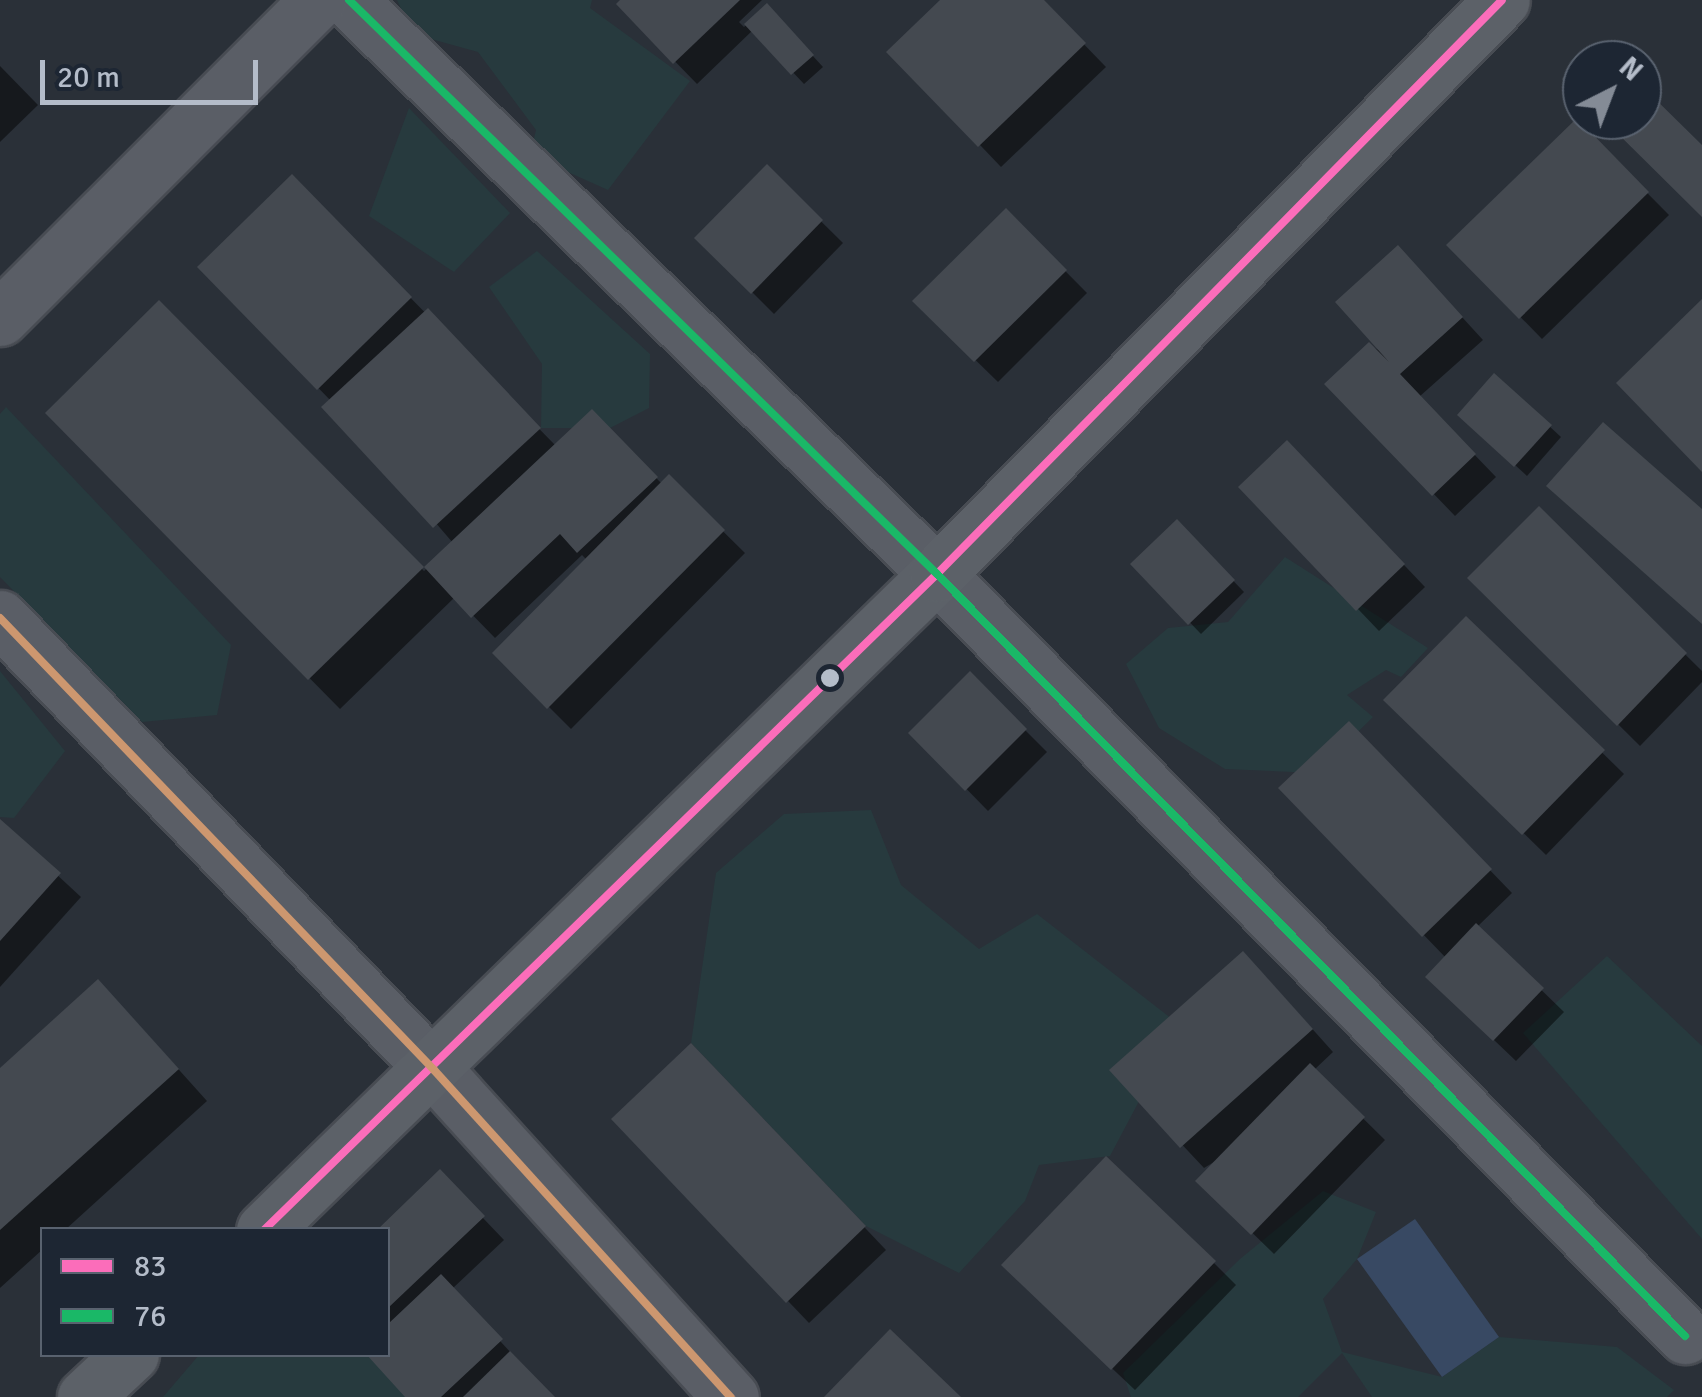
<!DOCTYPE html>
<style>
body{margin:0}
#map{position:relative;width:1702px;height:1397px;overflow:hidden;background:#2a3038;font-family:Signika,sans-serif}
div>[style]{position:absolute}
.green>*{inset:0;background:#273a3e}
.water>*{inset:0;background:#384963}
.shadow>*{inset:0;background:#0007}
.building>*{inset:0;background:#444950}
.roads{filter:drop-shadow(2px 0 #484c53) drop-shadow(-2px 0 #484c53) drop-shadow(0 2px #484c53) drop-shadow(0 -2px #484c53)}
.minor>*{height:55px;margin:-27.5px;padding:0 27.5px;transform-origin:27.5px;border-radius:27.5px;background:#5a5e66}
.major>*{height:55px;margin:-27.5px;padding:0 27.5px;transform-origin:27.5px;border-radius:27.5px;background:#5c6168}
.bus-1>*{height:8px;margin:-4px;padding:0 4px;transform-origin:4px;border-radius:4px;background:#fb6dba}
.bus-2>*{height:8px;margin:-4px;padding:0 4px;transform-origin:4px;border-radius:4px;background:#1ab867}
.bus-3>*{height:8px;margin:-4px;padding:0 4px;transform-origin:4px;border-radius:4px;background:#cd976f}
.dots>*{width:28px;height:28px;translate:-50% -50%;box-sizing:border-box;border:5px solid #1d2633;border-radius:50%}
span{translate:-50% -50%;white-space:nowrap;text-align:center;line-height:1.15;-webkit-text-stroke:9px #1d2633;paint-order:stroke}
.legend{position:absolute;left:40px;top:1227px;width:350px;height:130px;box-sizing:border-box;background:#1d2633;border:2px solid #59626f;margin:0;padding:12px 18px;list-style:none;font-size:30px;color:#b4bcc9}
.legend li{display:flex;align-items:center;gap:20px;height:50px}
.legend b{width:50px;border:2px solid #59626f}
.north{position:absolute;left:1562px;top:40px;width:100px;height:100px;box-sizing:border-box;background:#1d2633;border:2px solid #59626f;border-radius:50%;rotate:42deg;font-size:28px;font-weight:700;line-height:40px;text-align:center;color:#b4bcc9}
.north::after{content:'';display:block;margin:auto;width:35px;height:45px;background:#848b96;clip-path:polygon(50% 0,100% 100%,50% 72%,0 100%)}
.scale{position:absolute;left:40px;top:60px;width:218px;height:45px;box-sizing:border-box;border:5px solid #b4bcc9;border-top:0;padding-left:12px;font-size:30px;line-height:35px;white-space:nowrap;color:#b4bcc9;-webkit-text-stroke:8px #1d2633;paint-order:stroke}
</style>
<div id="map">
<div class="green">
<div style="clip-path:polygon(397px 0,592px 0,590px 8px,690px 81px,608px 190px,530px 155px,536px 130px,478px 52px,413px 34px)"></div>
<div style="clip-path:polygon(409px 108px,510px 213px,454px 272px,369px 216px)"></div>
<div style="clip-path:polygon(537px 251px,650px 354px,649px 408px,610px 428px,541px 428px,542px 364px,489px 287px)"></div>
<div style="clip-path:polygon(6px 407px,231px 645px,217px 715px,142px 722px,0 577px,0 414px)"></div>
<div style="clip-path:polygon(1285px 557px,1428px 648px,1401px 677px,1386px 670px,1347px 695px,1373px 717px,1316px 773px,1225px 769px,1159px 728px,1126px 664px,1168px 628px,1228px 622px)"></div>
<div style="clip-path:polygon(0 671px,65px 751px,14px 818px,0 817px)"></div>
<div style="clip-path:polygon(871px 810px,901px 885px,979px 949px,1037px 914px,1190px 1033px,1146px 1088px,1110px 1156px,1039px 1165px,1025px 1201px,959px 1273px,866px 1226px,691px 1043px,716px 873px,784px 814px)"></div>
<div style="clip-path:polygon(1607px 956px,1702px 1046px,1702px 1239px,1523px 1033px)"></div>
<div style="clip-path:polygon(1323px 1191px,1376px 1212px,1357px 1259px,1323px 1299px,1342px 1352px,1442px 1377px,1499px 1337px,1617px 1347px,1674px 1390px,1667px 1397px,1372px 1397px,1342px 1353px,1298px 1397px,1131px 1397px,1123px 1373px,1240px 1259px)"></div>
<div style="clip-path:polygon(388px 1324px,416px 1347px,423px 1397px,163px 1397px,199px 1355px,388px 1354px)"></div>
</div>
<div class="water">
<div style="clip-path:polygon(1415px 1219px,1499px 1337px,1442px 1377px,1357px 1259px)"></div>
</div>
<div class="shadow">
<div style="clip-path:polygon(624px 0,762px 0,739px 22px,744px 27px,767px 6px,823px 67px,804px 84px,753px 30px,697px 84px,619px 4px)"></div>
<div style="clip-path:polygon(944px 0,1041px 0,1106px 67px,1001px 167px,980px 145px)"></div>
<div style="clip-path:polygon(0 66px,38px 105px,0 142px)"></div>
<div style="clip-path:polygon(1577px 122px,1669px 215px,1542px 339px,1450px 245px)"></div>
<div style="clip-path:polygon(767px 168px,843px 243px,774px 314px,698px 238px)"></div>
<div style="clip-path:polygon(292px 177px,556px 446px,592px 412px,662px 484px,669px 478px,745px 553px,571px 729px,495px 653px,587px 560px,582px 555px,495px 638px,455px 597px,340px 709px,48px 413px,159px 304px,424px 571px,453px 543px,331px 401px,201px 267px)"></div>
<div style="clip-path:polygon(1006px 211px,1087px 293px,998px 382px,915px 301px)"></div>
<div style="clip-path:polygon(1419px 270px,1483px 340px,1419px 397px,1496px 477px,1455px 516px,1328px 384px,1369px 345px,1384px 353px)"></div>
<div style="clip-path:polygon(1495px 376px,1561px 437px,1527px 476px,1471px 425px)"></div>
<div style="clip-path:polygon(1309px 465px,1425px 587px,1379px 631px,1358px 609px)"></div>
<div style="clip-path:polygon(1539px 510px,1702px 671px,1702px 682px,1640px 746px,1471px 578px)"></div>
<div style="clip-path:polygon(1177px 522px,1244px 592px,1201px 634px,1134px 564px)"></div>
<div style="clip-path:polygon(1466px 619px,1624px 774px,1546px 855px,1387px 700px)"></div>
<div style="clip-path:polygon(970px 675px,1047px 752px,988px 811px,912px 733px)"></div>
<div style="clip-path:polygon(1349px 724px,1512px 893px,1477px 927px,1564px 1012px,1516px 1061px,1450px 998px,1446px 958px,1282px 788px)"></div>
<div style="clip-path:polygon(0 822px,81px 897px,0 987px)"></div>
<div style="clip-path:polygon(1265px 976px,1333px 1052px,1314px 1070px,1385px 1140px,1274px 1254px,1199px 1181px,1224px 1156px,1204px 1168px,1112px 1070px)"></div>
<div style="clip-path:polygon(128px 1013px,207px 1101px,65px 1230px,42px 1230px,42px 1250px,0 1288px,0 1071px)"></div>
<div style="clip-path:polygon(713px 1068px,886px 1250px,809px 1323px,788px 1301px)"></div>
<div style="clip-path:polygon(440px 1173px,504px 1240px,452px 1289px,552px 1397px,408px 1397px,388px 1354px,388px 1230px)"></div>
<div style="clip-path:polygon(1214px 1263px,1236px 1285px,1135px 1390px,1026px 1287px)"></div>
</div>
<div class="building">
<div style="clip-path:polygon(620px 0,740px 0,673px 64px,616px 4px)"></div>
<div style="clip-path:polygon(940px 0,1044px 0,1086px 43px,978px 147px,886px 52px)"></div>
<div style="clip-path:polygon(767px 3px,814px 55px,791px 75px,744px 24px)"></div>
<div style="clip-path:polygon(1598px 42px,1616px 60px,1582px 60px,1582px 99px,1562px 79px)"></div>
<div style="clip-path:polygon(1642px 86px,1702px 145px,1702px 217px,1604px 120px,1642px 120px)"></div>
<div style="clip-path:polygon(1577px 118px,1649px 192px,1519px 319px,1446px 245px)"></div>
<div style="clip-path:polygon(767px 164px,823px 220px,751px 294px,694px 238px)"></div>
<div style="clip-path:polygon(292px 174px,412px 297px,317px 390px,197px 267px)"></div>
<div style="clip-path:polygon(1006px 208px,1067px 270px,974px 362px,912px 301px)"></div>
<div style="clip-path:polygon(1398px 245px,1463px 317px,1400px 374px,1476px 454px,1432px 496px,1324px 384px,1369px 342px,1389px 362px,1335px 302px)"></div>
<div style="clip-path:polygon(1702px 299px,1702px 472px,1616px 383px)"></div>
<div style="clip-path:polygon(159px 300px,424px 567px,308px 680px,45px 413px)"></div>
<div style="clip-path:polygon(428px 308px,541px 428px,433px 528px,321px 407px)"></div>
<div style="clip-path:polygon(1494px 373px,1552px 425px,1514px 467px,1457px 415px)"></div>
<div style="clip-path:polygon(592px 409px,658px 477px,577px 553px,560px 534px,471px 618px,424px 567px)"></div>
<div style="clip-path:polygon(1603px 422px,1702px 509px,1702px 624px,1546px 486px)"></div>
<div style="clip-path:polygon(1287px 440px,1405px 564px,1356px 611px,1238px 487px)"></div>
<div style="clip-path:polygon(669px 474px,725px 530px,547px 709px,492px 653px)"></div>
<div style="clip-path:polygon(1539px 506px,1687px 653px,1617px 726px,1467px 578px)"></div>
<div style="clip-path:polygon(1177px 519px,1235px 580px,1188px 625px,1130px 564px)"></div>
<div style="clip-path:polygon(1466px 616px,1605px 750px,1522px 835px,1383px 700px)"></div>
<div style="clip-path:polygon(970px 671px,1027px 729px,965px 791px,908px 733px)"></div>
<div style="clip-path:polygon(1349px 721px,1492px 869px,1422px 937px,1278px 788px)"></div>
<div style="clip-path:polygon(0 819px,61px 873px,0 941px)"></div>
<div style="clip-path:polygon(1476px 923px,1544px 988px,1493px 1041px,1425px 977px)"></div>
<div style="clip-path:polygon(1243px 951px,1313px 1029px,1180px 1148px,1109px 1070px)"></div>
<div style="clip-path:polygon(98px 979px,179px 1069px,0 1230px,0 1068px)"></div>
<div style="clip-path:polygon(691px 1043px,866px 1226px,786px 1303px,611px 1119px)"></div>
<div style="clip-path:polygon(1310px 1063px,1365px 1117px,1251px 1235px,1195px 1181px)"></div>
<div style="clip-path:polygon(1106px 1156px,1216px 1261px,1111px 1370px,1001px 1265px)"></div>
<div style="clip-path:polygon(440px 1169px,485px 1216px,388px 1308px,388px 1230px,377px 1230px)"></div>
<div style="clip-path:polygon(441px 1274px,503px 1339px,441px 1397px,405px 1397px,366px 1354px,388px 1354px,388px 1324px)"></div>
<div style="clip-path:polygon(890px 1329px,961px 1397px,824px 1397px)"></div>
<div style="clip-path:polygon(510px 1351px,555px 1397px,463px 1397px)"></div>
</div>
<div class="roads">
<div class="minor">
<div style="left:349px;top:0;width:822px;rotate:44.31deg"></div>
<div style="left:937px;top:574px;width:1068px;rotate:45.53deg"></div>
<div style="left:0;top:318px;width:450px;rotate:-45deg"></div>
<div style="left:0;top:618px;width:627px;rotate:46.16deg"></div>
<div style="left:434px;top:1070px;width:442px;rotate:47.8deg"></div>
</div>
<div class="major">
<div style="left:264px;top:1230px;width:940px;rotate:-44.27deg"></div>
<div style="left:937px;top:574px;width:805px;rotate:-45.45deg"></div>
<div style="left:85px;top:1397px;width:63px;rotate:-43.1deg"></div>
</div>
</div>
<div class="bus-1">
<div style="left:264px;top:1230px;width:940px;rotate:-44.27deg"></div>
<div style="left:937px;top:574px;width:805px;rotate:-45.45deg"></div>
</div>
<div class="bus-2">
<div style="left:349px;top:0;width:822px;rotate:44.31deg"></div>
<div style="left:937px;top:574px;width:1068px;rotate:45.53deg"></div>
</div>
<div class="bus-3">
<div style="left:0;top:618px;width:627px;rotate:46.16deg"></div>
<div style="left:434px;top:1070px;width:442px;rotate:47.8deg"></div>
</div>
<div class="dots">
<div style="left:830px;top:678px;background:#b4bcc9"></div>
</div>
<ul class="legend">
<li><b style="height:12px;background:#fb6dba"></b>83</li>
<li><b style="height:12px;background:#1ab867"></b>76</li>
</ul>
<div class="north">N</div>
<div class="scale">20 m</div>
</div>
